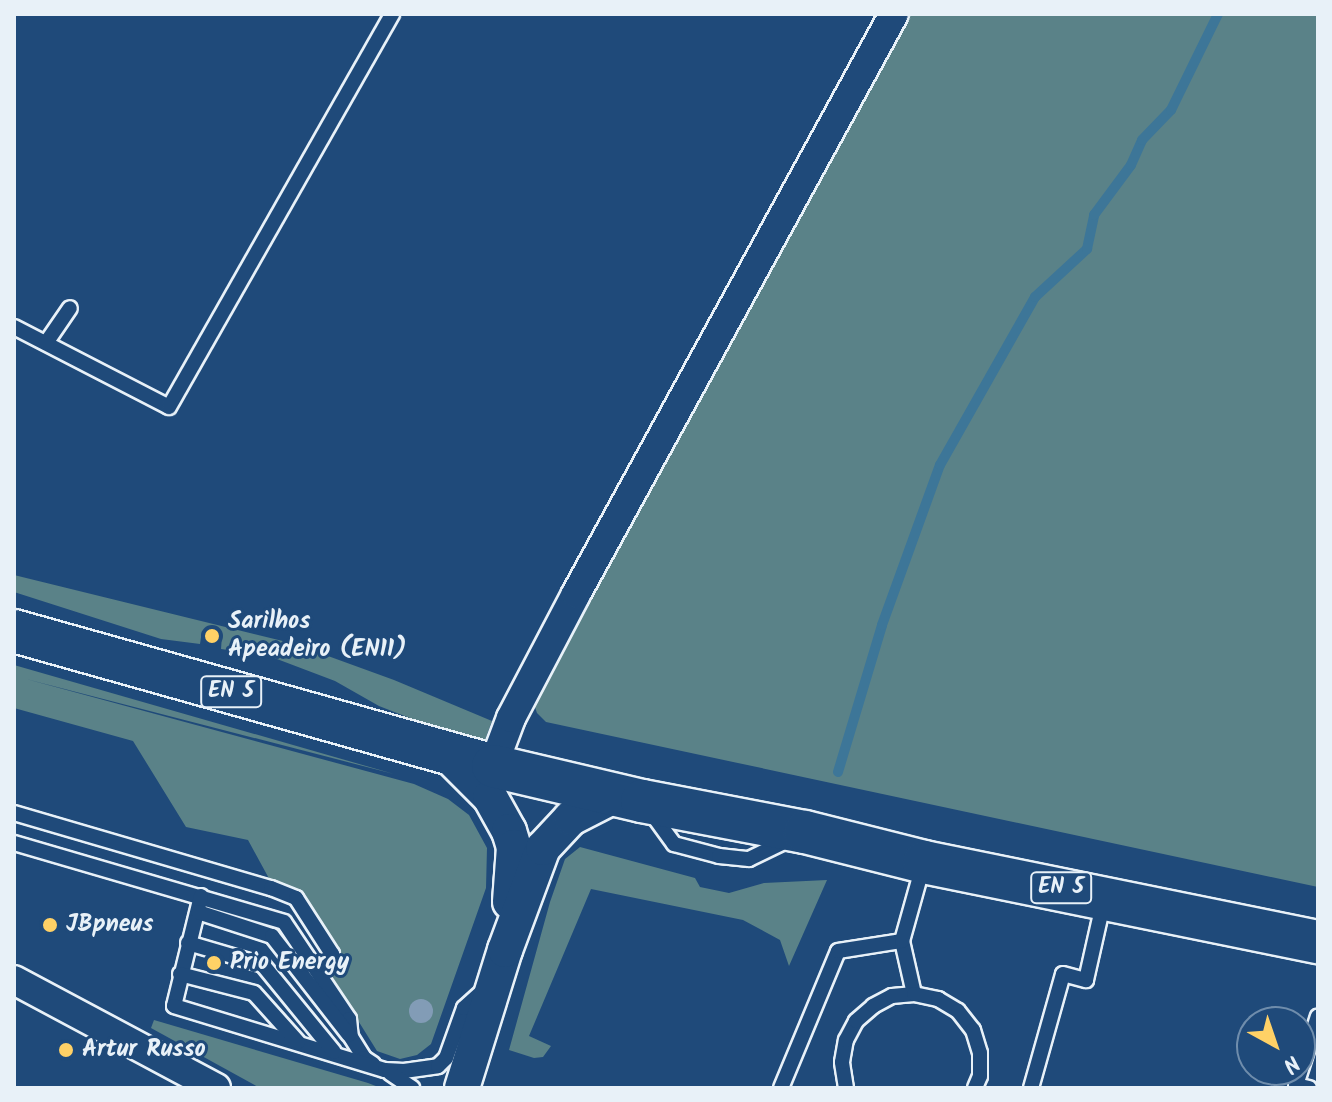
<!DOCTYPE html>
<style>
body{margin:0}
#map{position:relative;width:1332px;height:1102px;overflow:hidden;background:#1f4a7a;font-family:Kalam,sans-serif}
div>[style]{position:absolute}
.green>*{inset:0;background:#5a8288}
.stream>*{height:10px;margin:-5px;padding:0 5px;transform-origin:5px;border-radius:5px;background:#3d7698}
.roads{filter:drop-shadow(2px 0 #e8f1f8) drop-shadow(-2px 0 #e8f1f8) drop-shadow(0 2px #e8f1f8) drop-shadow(0 -2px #e8f1f8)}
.service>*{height:14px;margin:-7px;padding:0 7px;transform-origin:7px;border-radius:7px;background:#1f4a7a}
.minor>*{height:28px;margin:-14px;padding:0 14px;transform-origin:14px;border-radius:14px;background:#1f4a7a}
.tertiary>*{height:34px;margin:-17px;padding:0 17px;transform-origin:17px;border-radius:17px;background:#1f4a7a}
.primary>*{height:42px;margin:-21px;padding:0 21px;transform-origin:21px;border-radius:21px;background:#1f4a7a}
.trees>*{width:24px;height:24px;margin:-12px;border-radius:50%;background:#829cb6}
.dots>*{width:22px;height:22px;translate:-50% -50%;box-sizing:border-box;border:4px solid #1f4a7a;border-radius:50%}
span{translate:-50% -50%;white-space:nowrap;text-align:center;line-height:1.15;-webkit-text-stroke:6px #1f4a7a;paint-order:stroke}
.shield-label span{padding:2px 6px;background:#1f4a7a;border:2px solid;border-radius:6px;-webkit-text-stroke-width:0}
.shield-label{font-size:22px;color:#e8f1f8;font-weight:700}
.poi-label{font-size:24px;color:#e8f1f8;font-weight:700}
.left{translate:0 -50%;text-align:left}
.frame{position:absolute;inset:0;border:16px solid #e8f1f8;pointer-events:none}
.north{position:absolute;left:1236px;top:1006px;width:80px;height:80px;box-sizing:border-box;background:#1f4a7a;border:2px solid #6f8dac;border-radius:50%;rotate:140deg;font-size:22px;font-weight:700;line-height:32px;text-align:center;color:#e8f1f8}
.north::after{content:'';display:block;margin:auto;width:28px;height:36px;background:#ffd166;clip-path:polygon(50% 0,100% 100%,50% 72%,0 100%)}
</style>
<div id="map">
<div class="green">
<div style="clip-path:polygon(910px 14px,1318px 14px,1318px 887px,546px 722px,537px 713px,531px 696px)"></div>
<div style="clip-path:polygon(14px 575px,295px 644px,394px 680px,492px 721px,485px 740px,425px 724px,379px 706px,335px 681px,269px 656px,221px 649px,222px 635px,202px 631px,200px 644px,161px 639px,14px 592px)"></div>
<div style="clip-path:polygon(14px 665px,394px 774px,26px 679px,414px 784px,448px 799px,469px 815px,487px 848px,486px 888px,431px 1044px,417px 1055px,400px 1059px,377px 1051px,331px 977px,338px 954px,302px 895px,272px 884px,248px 840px,186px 827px,133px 741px,14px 708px)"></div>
<div style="clip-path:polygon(580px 847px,695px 878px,700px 887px,729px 893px,764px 883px,827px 880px,789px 966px,780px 940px,743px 920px,591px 889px,529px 1036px,551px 1046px,543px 1057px,534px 1058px,509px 1050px,550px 902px,565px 859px)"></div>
<div style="clip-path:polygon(154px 1020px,368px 1083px,381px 1088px,260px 1088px,151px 1028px)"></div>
</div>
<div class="stream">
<div style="left:838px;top:772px;width:153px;rotate:-73.3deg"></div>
<div style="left:882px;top:625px;width:170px;rotate:-70.1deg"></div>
<div style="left:940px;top:465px;width:193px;rotate:-60.5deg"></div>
<div style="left:1035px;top:297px;width:71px;rotate:-42.7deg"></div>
<div style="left:1087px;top:249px;width:35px;rotate:-78deg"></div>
<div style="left:1094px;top:215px;width:62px;rotate:-53.5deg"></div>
<div style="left:1131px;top:165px;width:27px;rotate:-66deg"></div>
<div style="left:1142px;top:140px;width:42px;rotate:-46deg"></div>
<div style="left:1171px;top:110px;width:107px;rotate:-63.9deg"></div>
</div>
<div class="roads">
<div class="service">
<div style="left:14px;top:327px;width:174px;rotate:27.3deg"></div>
<div style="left:169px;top:407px;width:452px;rotate:-60.4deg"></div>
<div style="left:46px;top:343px;width:42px;rotate:-55.6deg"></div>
<div style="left:650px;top:811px;width:41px;rotate:54deg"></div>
<div style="left:674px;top:844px;width:47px;rotate:14.9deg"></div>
<div style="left:719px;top:856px;width:30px;rotate:6deg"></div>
<div style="left:749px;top:859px;width:46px;rotate:-26deg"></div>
<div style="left:14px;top:813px;width:268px;rotate:16.3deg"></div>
<div style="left:271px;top:888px;width:27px;rotate:22deg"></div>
<div style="left:296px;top:898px;width:67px;rotate:57.3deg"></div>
<div style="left:332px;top:954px;width:26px;rotate:115deg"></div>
<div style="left:14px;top:843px;width:281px;rotate:16.3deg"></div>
<div style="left:284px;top:922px;width:117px;rotate:56.2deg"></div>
<div style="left:349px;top:1019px;width:18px;rotate:84deg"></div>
<div style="left:351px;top:1037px;width:25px;rotate:58deg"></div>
<div style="left:364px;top:1058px;width:11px;rotate:34deg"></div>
<div style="left:201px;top:896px;width:113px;rotate:103.8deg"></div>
<div style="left:174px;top:1006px;width:220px;rotate:16.9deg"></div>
<div style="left:385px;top:1070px;width:19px;rotate:3deg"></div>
<div style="left:404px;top:1071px;width:34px;rotate:-8deg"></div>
<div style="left:438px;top:1066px;width:11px;rotate:-45deg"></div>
<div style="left:446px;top:1058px;width:53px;rotate:-70.2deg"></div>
<div style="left:464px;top:1008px;width:25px;rotate:-42deg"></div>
<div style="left:198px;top:912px;width:78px;rotate:18deg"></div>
<div style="left:272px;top:936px;width:125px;rotate:52.1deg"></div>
<div style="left:902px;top:941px;width:54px;rotate:77.2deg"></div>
<div style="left:188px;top:943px;width:78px;rotate:16.3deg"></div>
<div style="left:263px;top:965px;width:112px;rotate:50.8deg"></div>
<div style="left:180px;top:974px;width:76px;rotate:14.4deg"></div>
<div style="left:254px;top:993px;width:66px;rotate:48.1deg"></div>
<div style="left:390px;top:1073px;width:27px;rotate:34deg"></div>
<div style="left:781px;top:1088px;width:148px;rotate:-67.4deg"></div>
<div style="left:838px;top:951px;width:65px;rotate:-8.9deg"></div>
<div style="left:902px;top:941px;width:78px;rotate:-74.4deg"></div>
<div style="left:846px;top:1088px;width:26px;rotate:-99deg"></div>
<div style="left:842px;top:1062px;width:22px;rotate:-80deg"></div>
<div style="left:846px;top:1040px;width:21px;rotate:-62deg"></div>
<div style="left:856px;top:1021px;width:23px;rotate:-41deg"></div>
<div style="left:873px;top:1006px;width:21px;rotate:-28deg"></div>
<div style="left:892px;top:996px;width:22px;rotate:-5deg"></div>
<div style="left:914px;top:994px;width:25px;rotate:12deg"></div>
<div style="left:938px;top:999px;width:23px;rotate:31deg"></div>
<div style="left:958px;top:1011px;width:24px;rotate:52deg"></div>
<div style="left:973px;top:1030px;width:24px;rotate:73deg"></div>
<div style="left:980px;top:1053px;width:23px;rotate:90deg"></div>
<div style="left:980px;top:1076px;width:13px;rotate:113deg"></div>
<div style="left:1031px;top:1088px;width:118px;rotate:-74.3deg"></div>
<div style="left:1063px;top:974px;width:24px;rotate:15deg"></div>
<div style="left:1086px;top:980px;width:82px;rotate:-77.3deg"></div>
<div style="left:1309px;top:1088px;width:13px;rotate:-167deg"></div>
<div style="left:1296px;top:1085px;width:72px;rotate:-72.3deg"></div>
</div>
<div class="minor">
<div style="left:493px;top:766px;width:51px;rotate:-69.4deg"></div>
<div style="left:511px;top:718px;width:140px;rotate:-62.3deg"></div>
<div style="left:576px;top:594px;width:661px;rotate:-61.27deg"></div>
<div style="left:14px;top:980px;width:229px;rotate:28.1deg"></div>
</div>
<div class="tertiary">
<div style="left:447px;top:754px;width:61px;rotate:45deg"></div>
<div style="left:490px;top:797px;width:39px;rotate:61deg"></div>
<div style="left:509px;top:831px;width:17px;rotate:73deg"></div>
<div style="left:514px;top:847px;width:55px;rotate:94.2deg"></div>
<div style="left:462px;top:1088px;width:145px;rotate:-72.7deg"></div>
<div style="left:505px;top:950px;width:109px;rotate:-69.6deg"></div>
<div style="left:543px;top:848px;width:41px;rotate:-47deg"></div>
<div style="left:571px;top:818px;width:51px;rotate:-27.1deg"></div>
</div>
<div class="primary">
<div style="left:14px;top:631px;width:498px;rotate:15.7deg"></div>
<div style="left:493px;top:766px;width:153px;rotate:13.2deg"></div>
<div style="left:642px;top:801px;width:166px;rotate:10.8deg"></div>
<div style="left:805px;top:832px;width:123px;rotate:14.1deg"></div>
<div style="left:924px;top:862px;width:402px;rotate:11.5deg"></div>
</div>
</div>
<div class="trees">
<div style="left:421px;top:1011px"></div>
</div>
<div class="dots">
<div style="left:212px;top:636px;background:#ffd166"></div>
<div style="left:50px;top:925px;background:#ffd166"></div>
<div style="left:214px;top:963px;background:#ffd166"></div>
<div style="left:66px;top:1050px;background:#ffd166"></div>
</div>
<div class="shield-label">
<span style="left:231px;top:692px">EN 5</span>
<span style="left:1061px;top:888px">EN 5</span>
</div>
<div class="poi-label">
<span class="left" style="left:228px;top:636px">Sarilhos<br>Apeadeiro (EN11)</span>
<span class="left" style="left:66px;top:925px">JBpneus</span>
<span class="left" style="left:230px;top:963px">Prio Energy</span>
<span class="left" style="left:82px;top:1050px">Artur Russo</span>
</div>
<div class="frame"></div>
<div class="north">N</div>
</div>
